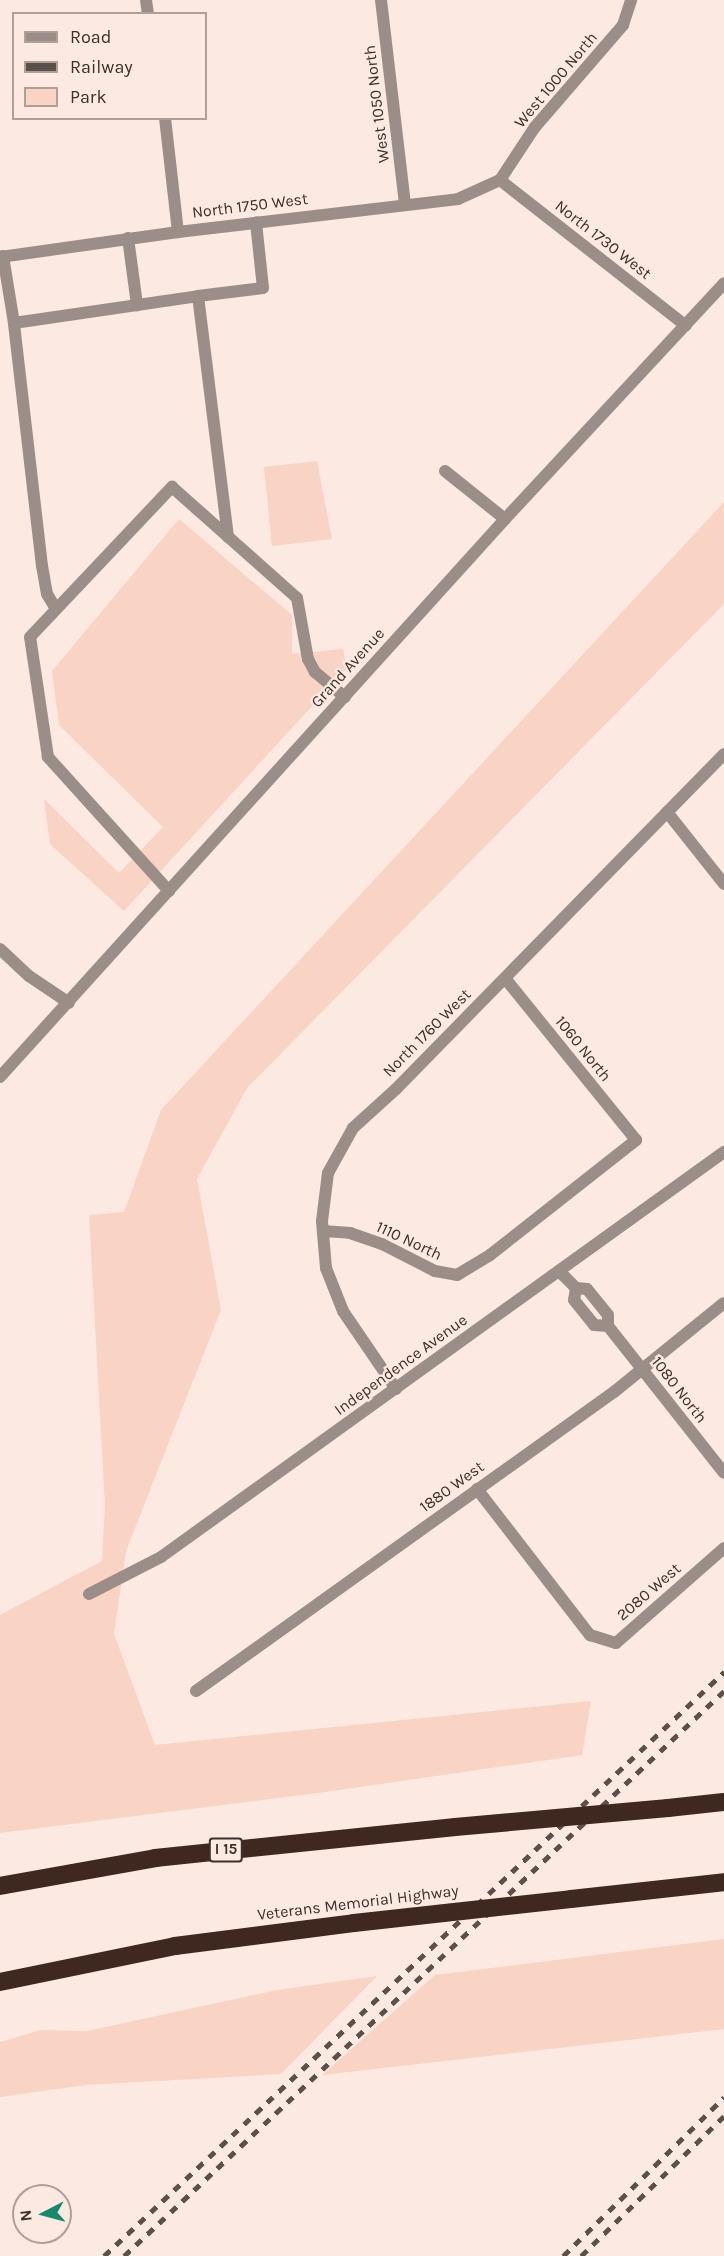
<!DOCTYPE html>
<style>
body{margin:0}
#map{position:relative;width:724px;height:2256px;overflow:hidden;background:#fbe9e2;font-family:Karla,sans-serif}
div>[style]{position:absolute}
.green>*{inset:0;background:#f9d3c3}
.service>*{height:12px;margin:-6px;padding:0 6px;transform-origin:6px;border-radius:6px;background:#9b8e89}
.minor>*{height:12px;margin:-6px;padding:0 6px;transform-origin:6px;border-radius:6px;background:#9b8e89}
.motorway>*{height:18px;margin:-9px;padding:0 9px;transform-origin:9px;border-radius:9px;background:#3e281f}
.rail>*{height:4.5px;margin-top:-2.25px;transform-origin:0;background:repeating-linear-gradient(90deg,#5c504b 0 8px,transparent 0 16px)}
.motorway-bridge>*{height:18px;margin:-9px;padding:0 9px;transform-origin:9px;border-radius:9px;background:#3e281f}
span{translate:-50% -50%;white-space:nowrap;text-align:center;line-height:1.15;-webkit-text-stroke:4.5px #fbe9e2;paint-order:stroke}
.shield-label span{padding:2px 4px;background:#fbe9e2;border:2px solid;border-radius:4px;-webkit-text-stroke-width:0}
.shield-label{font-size:15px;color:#3b302b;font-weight:700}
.street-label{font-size:16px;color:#3b302b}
.legend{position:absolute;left:12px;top:12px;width:195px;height:108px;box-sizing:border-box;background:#fbe9e2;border:2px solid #ae9f99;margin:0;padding:8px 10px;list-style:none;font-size:18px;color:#3b302b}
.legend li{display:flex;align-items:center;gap:12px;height:30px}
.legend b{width:30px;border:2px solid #ae9f99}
.north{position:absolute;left:12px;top:2184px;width:60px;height:60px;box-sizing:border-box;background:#fbe9e2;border:2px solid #ae9f99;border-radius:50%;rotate:264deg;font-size:16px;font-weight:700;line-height:24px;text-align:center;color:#3b302b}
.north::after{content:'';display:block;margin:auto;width:21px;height:27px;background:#15896a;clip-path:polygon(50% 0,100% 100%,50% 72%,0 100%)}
</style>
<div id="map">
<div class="green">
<div style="clip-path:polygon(317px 461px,332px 539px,272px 546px,264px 467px)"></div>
<div style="clip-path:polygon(724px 502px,724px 604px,247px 1088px,197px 1179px,221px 1310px,126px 1551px,114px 1634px,155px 1745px,591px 1701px,582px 1755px,325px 1792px,0 1833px,0 1615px,102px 1561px,105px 1506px,89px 1215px,124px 1212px,161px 1110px)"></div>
<div style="clip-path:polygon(179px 519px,292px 615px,292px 654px,343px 649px,347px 668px,124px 911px,50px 844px,44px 799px,119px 873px,163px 827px,59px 725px,52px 671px)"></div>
<div style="clip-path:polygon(724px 1939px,724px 2029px,322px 2075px,435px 1975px)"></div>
<div style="clip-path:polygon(377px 1976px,281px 2074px,85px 2085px,0 2097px,0 2042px,41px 2030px,87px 2031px,277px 1990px)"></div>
</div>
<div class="service">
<div style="left:128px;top:238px;width:68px;rotate:82.3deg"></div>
<div style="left:3px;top:256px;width:68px;rotate:80.7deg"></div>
<div style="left:198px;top:296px;width:65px;rotate:-7deg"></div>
<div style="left:263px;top:288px;width:66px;rotate:-96.1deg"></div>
<div style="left:56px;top:609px;width:17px;rotate:-121deg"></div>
<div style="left:47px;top:594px;width:28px;rotate:-100deg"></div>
<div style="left:42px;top:566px;width:245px;rotate:-96.6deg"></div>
<div style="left:14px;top:323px;width:186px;rotate:-8.3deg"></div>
<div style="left:198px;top:296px;width:243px;rotate:82.9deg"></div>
<div style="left:667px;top:812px;width:92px;rotate:51.6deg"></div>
<div style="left:169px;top:891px;width:181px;rotate:-132.1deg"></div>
<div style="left:48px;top:757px;width:121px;rotate:-98.5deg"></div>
<div style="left:30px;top:637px;width:207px;rotate:-46.6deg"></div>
<div style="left:172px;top:487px;width:167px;rotate:41.6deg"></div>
<div style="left:297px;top:598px;width:62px;rotate:79.8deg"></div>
<div style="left:308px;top:659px;width:15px;rotate:62deg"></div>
<div style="left:315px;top:672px;width:39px;rotate:40deg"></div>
<div style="left:323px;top:1231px;width:27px;rotate:4deg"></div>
<div style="left:350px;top:1233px;width:34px;rotate:19deg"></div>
<div style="left:382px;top:1244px;width:59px;rotate:27deg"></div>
<div style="left:435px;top:1271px;width:22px;rotate:10deg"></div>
<div style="left:457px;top:1275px;width:39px;rotate:-31deg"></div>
<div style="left:490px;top:1255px;width:186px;rotate:-38.2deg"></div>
<div style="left:636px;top:1140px;width:208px;rotate:-129deg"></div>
</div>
<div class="minor">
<div style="left:146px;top:0;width:14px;rotate:82deg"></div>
<div style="left:381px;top:0;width:204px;rotate:83.3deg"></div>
<div style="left:165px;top:118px;width:115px;rotate:83.5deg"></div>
<div style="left:500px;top:180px;width:236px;rotate:38.1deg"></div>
<div style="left:500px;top:180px;width:64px;rotate:-56.6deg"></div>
<div style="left:535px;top:127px;width:135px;rotate:-49.2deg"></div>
<div style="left:623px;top:25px;width:26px;rotate:-72deg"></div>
<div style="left:0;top:257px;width:180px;rotate:-8deg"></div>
<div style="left:178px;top:232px;width:282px;rotate:-6.7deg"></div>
<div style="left:458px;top:199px;width:46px;rotate:-24.3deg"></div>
<div style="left:445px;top:471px;width:77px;rotate:38.7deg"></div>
<div style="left:0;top:949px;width:40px;rotate:43deg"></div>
<div style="left:29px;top:976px;width:48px;rotate:34deg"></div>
<div style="left:0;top:1077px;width:753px;rotate:-47.85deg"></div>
<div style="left:505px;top:519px;width:322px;rotate:-47.1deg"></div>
<div style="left:559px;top:1271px;width:24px;rotate:45deg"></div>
<div style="left:576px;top:1288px;width:11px;rotate:5deg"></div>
<div style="left:587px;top:1289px;width:33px;rotate:51deg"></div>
<div style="left:608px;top:1315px;width:11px;rotate:90deg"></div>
<div style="left:608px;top:1326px;width:187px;rotate:51.7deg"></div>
<div style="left:576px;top:1288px;width:12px;rotate:99deg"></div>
<div style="left:574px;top:1300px;width:32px;rotate:51deg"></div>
<div style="left:594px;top:1325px;width:14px;rotate:4deg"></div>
<div style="left:396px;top:1389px;width:94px;rotate:-124.2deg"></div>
<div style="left:343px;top:1311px;width:46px;rotate:-111.6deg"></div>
<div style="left:326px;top:1268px;width:47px;rotate:-94.9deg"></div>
<div style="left:322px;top:1221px;width:48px;rotate:-82.9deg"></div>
<div style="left:328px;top:1173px;width:51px;rotate:-60.9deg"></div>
<div style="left:353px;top:1128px;width:58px;rotate:-42.2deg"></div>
<div style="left:396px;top:1089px;width:469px;rotate:-45.6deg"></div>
<div style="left:477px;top:1489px;width:185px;rotate:52.3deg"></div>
<div style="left:590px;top:1635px;width:27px;rotate:17deg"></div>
<div style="left:616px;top:1643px;width:144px;rotate:-41.3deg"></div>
<div style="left:89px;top:1594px;width:81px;rotate:-27.2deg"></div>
<div style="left:161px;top:1557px;width:694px;rotate:-35.73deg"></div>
<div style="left:196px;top:1691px;width:514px;rotate:-35.58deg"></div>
<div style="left:614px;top:1392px;width:141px;rotate:-39deg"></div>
</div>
<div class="motorway">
<div style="left:668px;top:1808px;width:56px;rotate:-6.1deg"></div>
<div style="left:0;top:1886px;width:158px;rotate:-10.2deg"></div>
<div style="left:155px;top:1858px;width:302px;rotate:-5.9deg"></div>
<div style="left:571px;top:1899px;width:154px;rotate:-6.3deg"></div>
<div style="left:0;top:1982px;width:179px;rotate:-11.6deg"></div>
<div style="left:175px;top:1946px;width:180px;rotate:-7.3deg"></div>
</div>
<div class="rail">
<div style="left:104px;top:2256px;width:852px;rotate:-43.29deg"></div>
<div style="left:124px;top:2256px;width:824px;rotate:-43.28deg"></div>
<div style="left:563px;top:2256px;width:226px;rotate:-44.6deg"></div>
<div style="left:581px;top:2256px;width:200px;rotate:-44.4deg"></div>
</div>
<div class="motorway-bridge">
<div style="left:455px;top:1827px;width:214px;rotate:-5.1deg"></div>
<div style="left:354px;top:1923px;width:218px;rotate:-6.3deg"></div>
</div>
<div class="shield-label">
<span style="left:226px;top:1850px">I 15</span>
</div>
<div class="street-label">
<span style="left:556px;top:80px;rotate:-50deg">West 1000 North</span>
<span style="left:377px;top:104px;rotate:-97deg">West 1050 North</span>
<span style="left:250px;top:206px;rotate:-7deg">North 1750 West</span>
<span style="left:603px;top:240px;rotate:38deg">North 1730 West</span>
<span style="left:348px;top:668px;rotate:-48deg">Grand Avenue</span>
<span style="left:427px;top:1033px;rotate:-45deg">North 1760 West</span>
<span style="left:583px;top:1049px;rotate:51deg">1060 North</span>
<span style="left:409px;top:1241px;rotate:25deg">1110 North</span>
<span style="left:401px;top:1365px;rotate:-36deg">Independence Avenue</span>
<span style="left:679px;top:1390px;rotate:52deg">1080 North</span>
<span style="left:452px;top:1487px;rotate:-36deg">1880 West</span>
<span style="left:649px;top:1592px;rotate:-41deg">2080 West</span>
<span style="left:358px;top:1903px;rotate:-7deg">Veterans Memorial Highway</span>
</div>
<ul class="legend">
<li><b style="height:8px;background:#9b8e89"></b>Road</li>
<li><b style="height:8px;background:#5c504b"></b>Railway</li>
<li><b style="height:16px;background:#f9d3c3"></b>Park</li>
</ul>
<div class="north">N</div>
</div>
